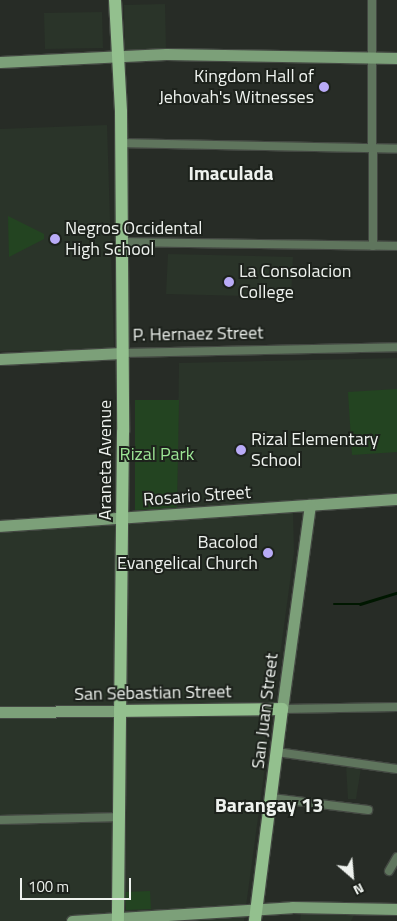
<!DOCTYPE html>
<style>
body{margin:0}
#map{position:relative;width:397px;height:921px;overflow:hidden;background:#272c26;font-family:"Titillium Web",sans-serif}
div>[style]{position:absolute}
.built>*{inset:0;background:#2a3429}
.green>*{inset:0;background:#234421}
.stream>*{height:2.5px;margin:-1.25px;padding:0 1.25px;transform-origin:1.25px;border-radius:1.25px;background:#001700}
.roads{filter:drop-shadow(1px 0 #434842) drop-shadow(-1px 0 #434842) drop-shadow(0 1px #434842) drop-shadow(0 -1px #434842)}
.street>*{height:8px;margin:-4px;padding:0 4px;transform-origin:4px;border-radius:4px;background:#5f755d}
.secondary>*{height:11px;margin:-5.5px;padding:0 5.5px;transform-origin:5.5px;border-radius:5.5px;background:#7ca079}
.primary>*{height:12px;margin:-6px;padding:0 6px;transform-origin:6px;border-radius:6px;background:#93c08e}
.dots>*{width:14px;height:14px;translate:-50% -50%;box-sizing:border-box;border:2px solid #1d221c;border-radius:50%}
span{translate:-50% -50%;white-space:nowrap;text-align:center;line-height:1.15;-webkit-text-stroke:4px #1d221c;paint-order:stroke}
.poi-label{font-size:18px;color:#eef2ee}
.right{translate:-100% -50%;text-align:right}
.left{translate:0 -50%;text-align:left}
.street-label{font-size:18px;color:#eef2ee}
.park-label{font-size:18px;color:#9ce595}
.neighbourhood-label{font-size:19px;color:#eef2ee;font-weight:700}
.quarter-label{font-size:20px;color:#eef2ee;font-weight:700}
.north{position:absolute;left:327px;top:851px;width:50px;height:50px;-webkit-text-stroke:4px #1d221c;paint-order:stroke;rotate:153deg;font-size:14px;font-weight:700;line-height:20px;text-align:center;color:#eef2ee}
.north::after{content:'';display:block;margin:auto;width:18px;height:22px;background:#eef2ee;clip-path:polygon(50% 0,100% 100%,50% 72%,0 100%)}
.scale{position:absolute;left:20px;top:878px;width:111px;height:22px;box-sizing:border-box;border:2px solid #eef2ee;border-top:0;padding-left:6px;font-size:15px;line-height:18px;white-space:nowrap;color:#eef2ee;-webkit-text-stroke:4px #1d221c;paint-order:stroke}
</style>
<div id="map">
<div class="built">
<div style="clip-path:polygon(165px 4px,166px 49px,125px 50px,124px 5px)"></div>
<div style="clip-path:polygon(102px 12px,103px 48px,45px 49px,44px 13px)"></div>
<div style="clip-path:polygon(107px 125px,114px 349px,0 351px,0 129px)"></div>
<div style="clip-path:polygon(168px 254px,293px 257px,291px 297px,166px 294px)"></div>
<div style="clip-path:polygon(397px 358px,397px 495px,177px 509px,179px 363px)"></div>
<div style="clip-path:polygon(293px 512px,294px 552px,244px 921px,0 921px,0 530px)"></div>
<div style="clip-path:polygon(346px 765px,361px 768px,356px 799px,348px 799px)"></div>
<div style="clip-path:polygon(301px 913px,354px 915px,351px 921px,300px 921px)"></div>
</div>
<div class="green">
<div style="clip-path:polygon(8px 216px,44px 234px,44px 239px,9px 257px)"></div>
<div style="clip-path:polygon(397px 389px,397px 452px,352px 455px,348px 392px)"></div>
<div style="clip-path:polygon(135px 400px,179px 400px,177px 509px,135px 510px)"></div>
<div style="clip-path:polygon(150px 891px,151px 909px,126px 910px,125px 892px)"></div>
</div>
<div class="stream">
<div style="left:334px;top:604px;width:26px"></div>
<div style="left:360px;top:604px;width:39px;rotate:-17deg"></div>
</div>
<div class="roads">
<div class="street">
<div style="left:372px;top:0;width:246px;rotate:89.8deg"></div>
<div style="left:121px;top:143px;width:276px;rotate:1.2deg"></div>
<div style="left:122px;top:242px;width:275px;rotate:0.8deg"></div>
<div style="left:122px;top:353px;width:275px;rotate:-1.2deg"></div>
<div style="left:282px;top:709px;width:115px;rotate:-1deg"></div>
<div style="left:277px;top:752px;width:121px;rotate:8.1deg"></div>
<div style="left:272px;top:798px;width:97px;rotate:7.1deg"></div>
<div style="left:0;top:820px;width:119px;rotate:-1.4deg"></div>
<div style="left:389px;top:871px;width:16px;rotate:-60deg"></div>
</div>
<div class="secondary">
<div style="left:0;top:62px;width:166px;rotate:-2.8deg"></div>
<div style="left:166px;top:54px;width:231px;rotate:1deg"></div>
<div style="left:0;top:359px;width:122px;rotate:-2.8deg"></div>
<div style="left:0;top:526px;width:398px;rotate:-3.9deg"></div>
<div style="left:282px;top:709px;width:206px;rotate:-82.2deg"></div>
<div style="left:0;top:712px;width:120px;rotate:-0.5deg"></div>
<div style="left:72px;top:921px;width:220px;rotate:-3.6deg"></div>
<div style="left:292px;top:907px;width:105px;rotate:1.1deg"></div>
</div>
<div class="primary">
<div style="left:115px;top:0;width:112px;rotate:86.9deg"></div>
<div style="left:121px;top:112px;width:320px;rotate:89.6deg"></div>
<div style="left:123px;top:432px;width:489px;rotate:90.6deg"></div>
<div style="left:120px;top:711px;width:162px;rotate:-0.7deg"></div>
<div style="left:282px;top:709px;width:214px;rotate:97.3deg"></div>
</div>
</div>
<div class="dots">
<div style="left:324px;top:87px;background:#b9abf7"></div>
<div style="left:55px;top:239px;background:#b9abf7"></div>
<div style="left:229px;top:282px;background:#b9abf7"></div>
<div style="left:241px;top:450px;background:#b9abf7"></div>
<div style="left:268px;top:553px;background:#b9abf7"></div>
</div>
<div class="poi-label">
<span class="right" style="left:314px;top:87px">Kingdom Hall of<br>Jehovah's Witnesses</span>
<span class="left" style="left:65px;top:239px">Negros Occidental<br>High School</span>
<span class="left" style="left:239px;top:282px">La Consolacion<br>College</span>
<span class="left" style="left:251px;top:450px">Rizal Elementary<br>School</span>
<span class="right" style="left:258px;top:553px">Bacolod<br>Evangelical Church</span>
</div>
<div class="street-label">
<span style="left:198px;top:334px;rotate:-1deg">P. Hernaez Street</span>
<span style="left:105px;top:460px;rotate:-90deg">Araneta Avenue</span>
<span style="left:197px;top:496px;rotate:-4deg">Rosario Street</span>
<span style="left:153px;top:693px;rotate:-1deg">San Sebastian Street</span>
<span style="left:265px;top:711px;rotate:-83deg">San Juan Street</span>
</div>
<div class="park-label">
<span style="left:157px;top:454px">Rizal Park</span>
</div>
<div class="neighbourhood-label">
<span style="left:231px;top:173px">Imaculada</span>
</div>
<div class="quarter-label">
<span style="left:269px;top:804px">Barangay 13</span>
</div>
<div class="north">N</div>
<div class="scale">100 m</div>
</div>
